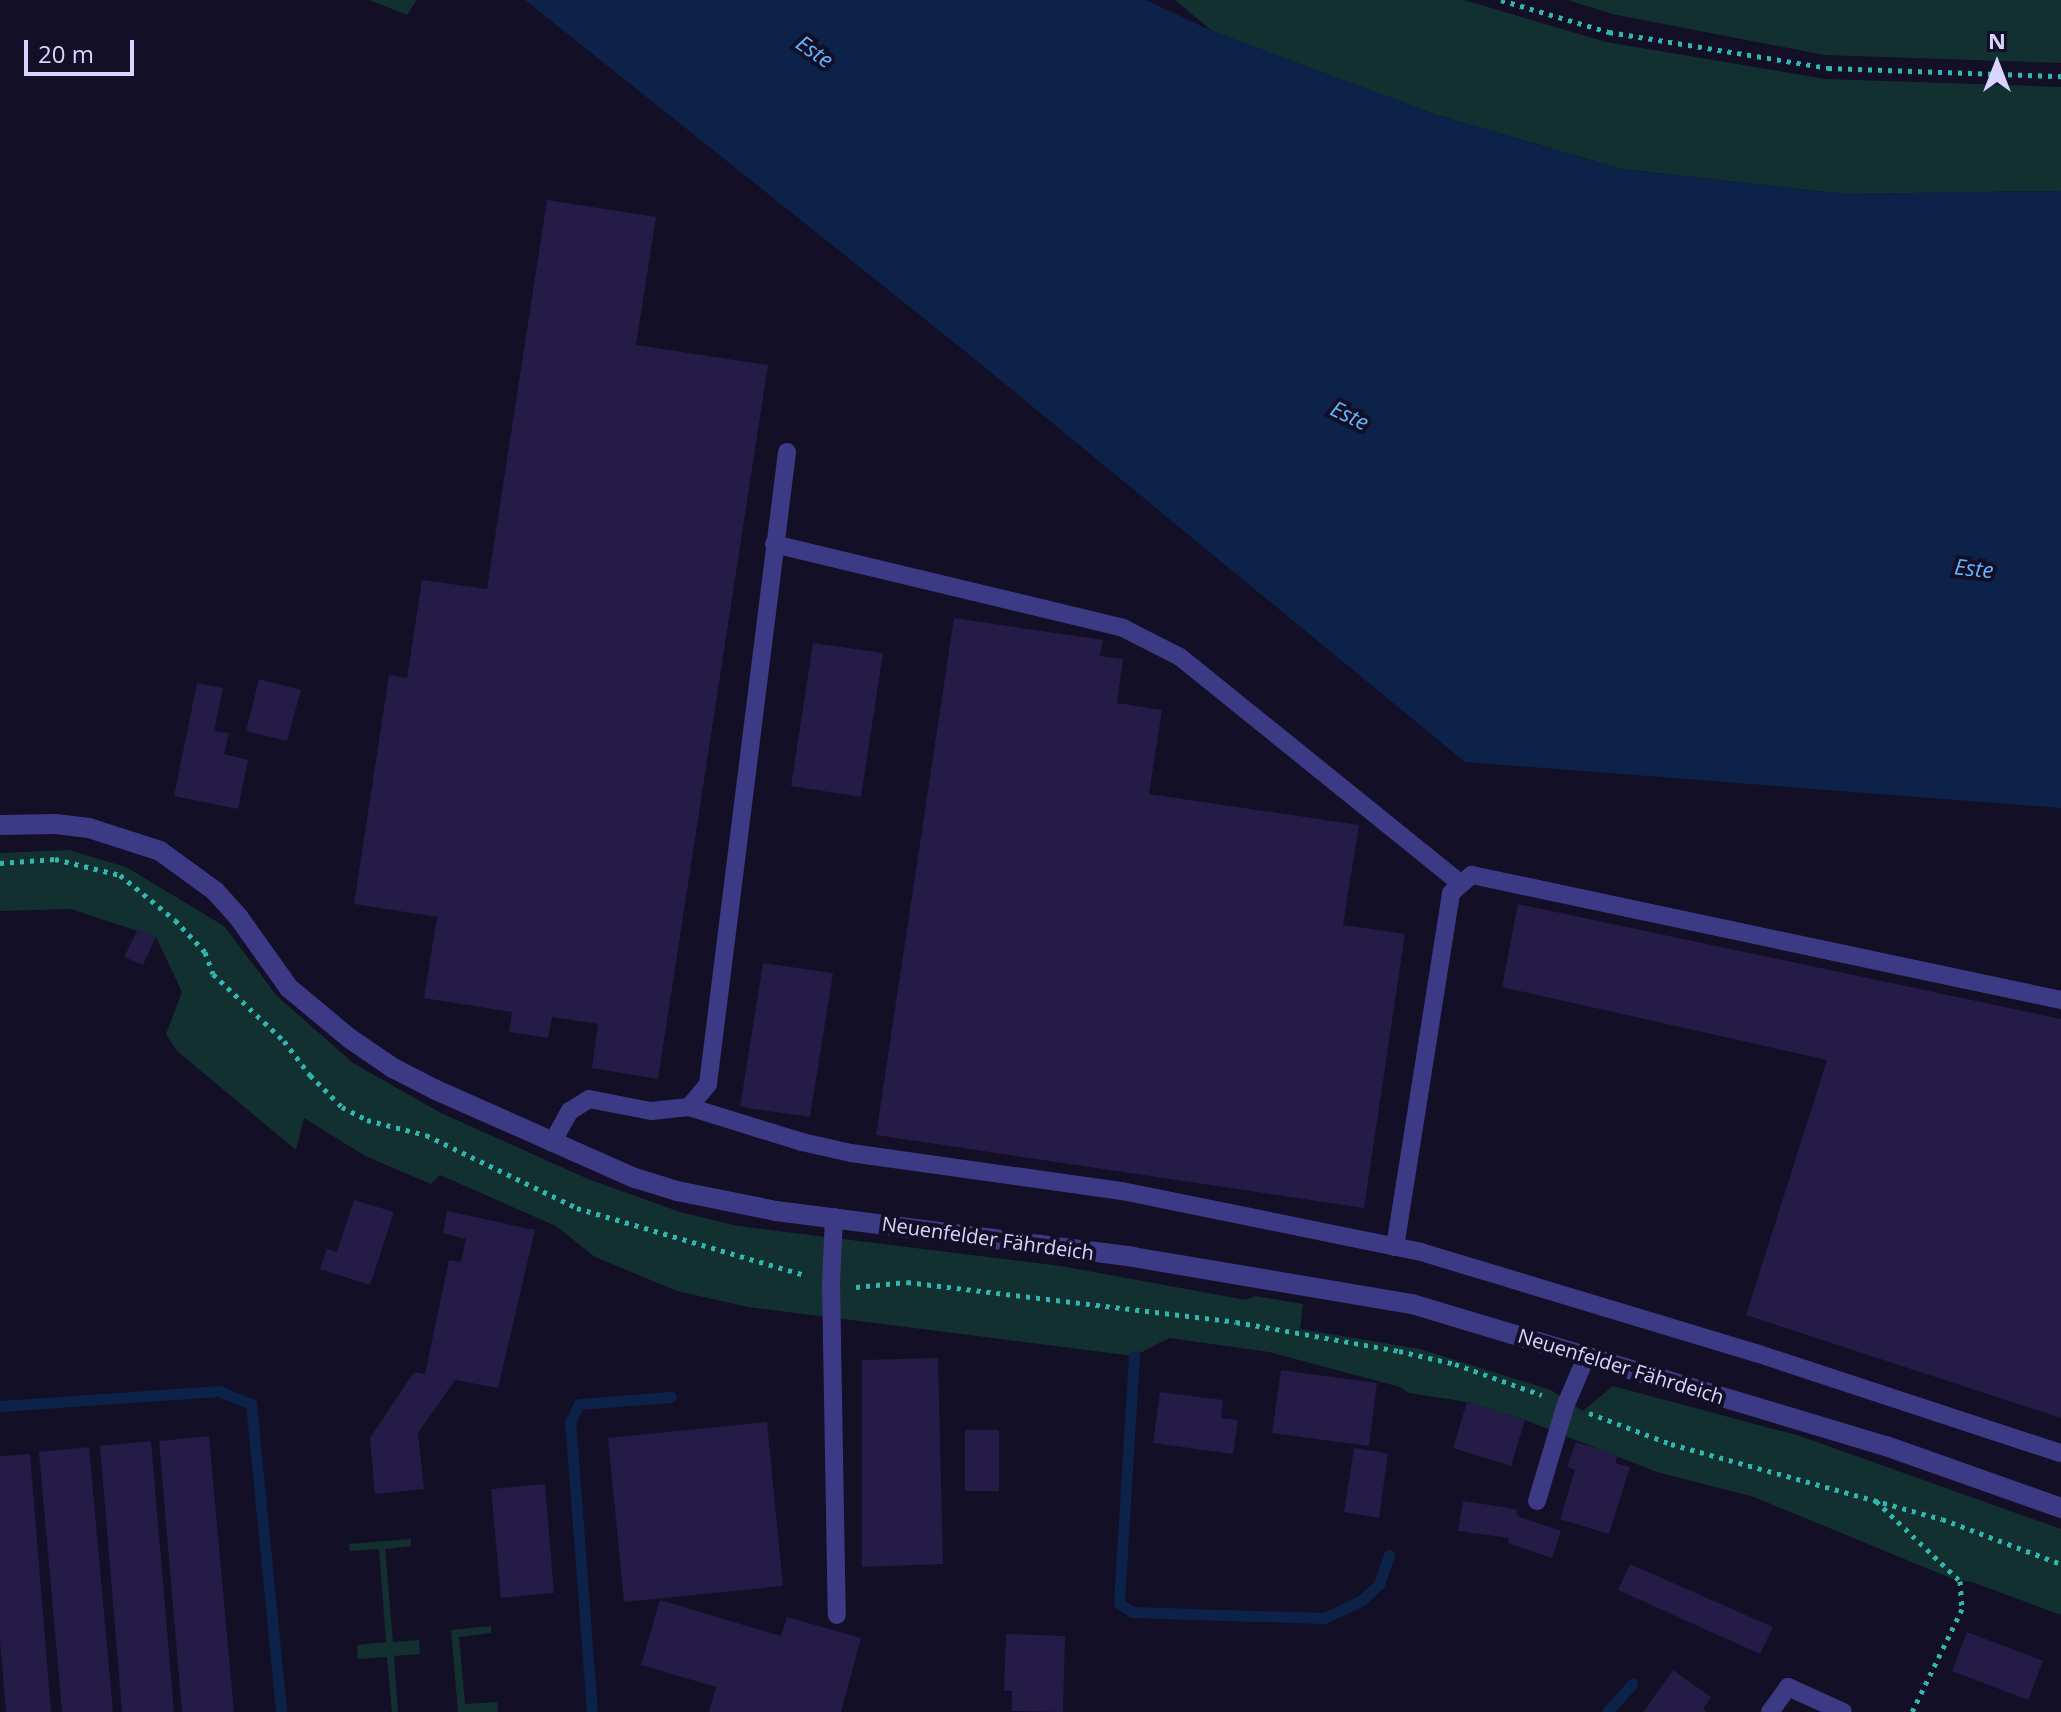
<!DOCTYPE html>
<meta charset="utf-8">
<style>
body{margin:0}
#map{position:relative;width:2061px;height:1712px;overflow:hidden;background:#130f26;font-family:"Open Sans",sans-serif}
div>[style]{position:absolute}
.green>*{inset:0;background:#12302f}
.water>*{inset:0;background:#0c2248}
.stream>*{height:11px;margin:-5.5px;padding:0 5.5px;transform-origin:5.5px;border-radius:5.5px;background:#0c2248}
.building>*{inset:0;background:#241b47}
.path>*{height:5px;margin-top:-2.5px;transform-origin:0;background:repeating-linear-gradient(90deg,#2fb8b0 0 4px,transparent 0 10px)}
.service>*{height:18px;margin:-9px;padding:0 9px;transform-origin:9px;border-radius:9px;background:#3d3a85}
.minor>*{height:20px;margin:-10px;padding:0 10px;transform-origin:10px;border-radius:10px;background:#3d3a85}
span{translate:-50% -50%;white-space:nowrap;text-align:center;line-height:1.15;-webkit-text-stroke:8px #130f26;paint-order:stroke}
.street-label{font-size:20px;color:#d9d4ff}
.water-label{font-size:22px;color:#62b6ff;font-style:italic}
.north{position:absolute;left:1957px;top:24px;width:80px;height:80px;-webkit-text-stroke:6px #130f26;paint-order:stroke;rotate:0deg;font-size:22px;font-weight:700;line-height:32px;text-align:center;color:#d9d4ff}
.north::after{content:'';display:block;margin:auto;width:28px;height:36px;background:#d9d4ff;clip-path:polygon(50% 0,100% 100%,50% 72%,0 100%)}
.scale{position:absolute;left:24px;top:40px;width:110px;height:36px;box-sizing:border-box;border:4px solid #d9d4ff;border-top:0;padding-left:10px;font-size:24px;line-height:28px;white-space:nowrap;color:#d9d4ff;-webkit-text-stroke:6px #130f26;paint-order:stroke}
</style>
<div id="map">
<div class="green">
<div style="clip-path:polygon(369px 0,417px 0,407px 15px)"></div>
<div style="clip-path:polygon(1175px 0,1464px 0,1606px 42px,1826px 79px,2061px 87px,2061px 191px,1844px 194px,1622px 169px,1437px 115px,1212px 31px)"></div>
<div style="clip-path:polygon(1568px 0,2061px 0,2061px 63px,1824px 55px,1612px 14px)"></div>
<div style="clip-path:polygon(69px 850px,126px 867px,224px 926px,277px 996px,353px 1063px,441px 1113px,588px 1179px,680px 1212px,738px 1226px,1061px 1266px,1246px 1300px,1255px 1296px,1303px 1304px,1300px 1329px,1420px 1349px,1551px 1390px,1583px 1411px,1613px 1386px,1800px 1436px,2061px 1529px,2061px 1615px,1972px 1582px,1953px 1579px,1754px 1497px,1657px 1472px,1525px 1420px,1467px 1402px,1409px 1393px,1400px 1387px,1269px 1352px,1169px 1338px,1134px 1356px,748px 1307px,677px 1291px,595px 1257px,556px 1226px,440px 1175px,431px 1184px,365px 1156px,304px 1118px,296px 1150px,177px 1051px,166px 1034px,182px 992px,156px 937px,71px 909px,0 911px,0 853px)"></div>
<div style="clip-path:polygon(411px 1539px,411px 1546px,385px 1549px,393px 1642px,419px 1640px,420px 1654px,394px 1656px,398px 1712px,392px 1712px,387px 1657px,358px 1659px,357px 1645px,386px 1642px,379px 1549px,350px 1551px,349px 1544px)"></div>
<div style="clip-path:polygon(491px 1626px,491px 1633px,459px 1637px,465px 1704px,497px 1702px,498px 1712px,458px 1712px,451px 1630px)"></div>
</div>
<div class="water">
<div style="clip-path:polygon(525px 0,1146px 0,1212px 31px,1437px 115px,1622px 169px,1844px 194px,2061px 191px,2061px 808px,1465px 762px,971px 356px)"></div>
</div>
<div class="stream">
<div style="left:1134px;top:1356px;width:247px;rotate:93.5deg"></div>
<div style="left:1119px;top:1603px;width:16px;rotate:35deg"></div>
<div style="left:1132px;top:1612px;width:192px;rotate:1.8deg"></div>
<div style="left:1324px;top:1618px;width:41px;rotate:-24.7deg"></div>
<div style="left:1361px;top:1601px;width:25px;rotate:-43deg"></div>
<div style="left:1379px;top:1584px;width:31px;rotate:-71deg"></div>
<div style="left:0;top:1406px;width:220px;rotate:-3.9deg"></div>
<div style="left:219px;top:1391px;width:35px;rotate:22deg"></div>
<div style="left:251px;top:1404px;width:309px;rotate:84.4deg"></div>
<div style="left:592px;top:1712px;width:291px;rotate:-94.3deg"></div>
<div style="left:570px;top:1422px;width:20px;rotate:-63deg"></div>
<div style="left:579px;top:1404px;width:92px;rotate:-4.4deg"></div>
<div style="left:1607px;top:1712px;width:38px;rotate:-48deg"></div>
</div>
<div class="building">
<div style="clip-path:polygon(547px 200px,656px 217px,636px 345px,768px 365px,658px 1079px,592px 1068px,598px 1024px,552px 1017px,548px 1038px,509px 1032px,512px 1012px,424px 998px,437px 917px,354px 904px,389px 675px,407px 678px,422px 580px,487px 589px)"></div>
<div style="clip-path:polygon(954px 618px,1103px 640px,1100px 656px,1123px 659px,1117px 703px,1162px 710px,1149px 794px,1359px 825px,1343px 925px,1405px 934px,1364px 1208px,876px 1135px)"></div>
<div style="clip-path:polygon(813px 643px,883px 653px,861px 797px,791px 786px)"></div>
<div style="clip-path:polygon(259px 679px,301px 690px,287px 741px,246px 731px)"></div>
<div style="clip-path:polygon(197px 683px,223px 688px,214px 731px,229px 733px,224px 754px,248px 760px,238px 809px,174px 796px)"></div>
<div style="clip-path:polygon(1518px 904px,2061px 1019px,2061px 1418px,1746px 1315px,1827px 1060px,1502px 987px)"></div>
<div style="clip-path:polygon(138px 929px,156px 937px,143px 965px,124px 957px)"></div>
<div style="clip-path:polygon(763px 963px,833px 973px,810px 1117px,740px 1107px)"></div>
<div style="clip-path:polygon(354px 1200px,394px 1212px,370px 1285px,320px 1269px,327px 1249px,337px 1252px)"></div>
<div style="clip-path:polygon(447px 1211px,535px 1230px,498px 1388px,455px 1380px,418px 1433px,424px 1489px,375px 1494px,370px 1438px,414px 1372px,425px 1374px,449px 1260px,461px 1262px,466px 1239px,443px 1233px)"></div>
<div style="clip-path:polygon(938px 1358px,943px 1564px,862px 1567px,862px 1360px)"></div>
<div style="clip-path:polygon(1281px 1370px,1377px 1383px,1369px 1446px,1272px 1433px)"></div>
<div style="clip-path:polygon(1160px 1392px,1223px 1400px,1221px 1418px,1238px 1420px,1233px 1454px,1153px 1443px)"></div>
<div style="clip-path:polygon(1467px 1402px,1525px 1420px,1511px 1466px,1453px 1448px)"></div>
<div style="clip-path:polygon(767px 1422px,783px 1586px,624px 1602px,608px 1438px)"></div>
<div style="clip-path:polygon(965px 1430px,999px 1430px,999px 1491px,965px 1491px)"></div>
<div style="clip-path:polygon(209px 1436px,234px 1712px,182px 1712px,159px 1441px)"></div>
<div style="clip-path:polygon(151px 1441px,174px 1712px,122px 1712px,100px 1446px)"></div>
<div style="clip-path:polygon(1576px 1442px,1618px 1455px,1615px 1463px,1630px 1467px,1609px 1534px,1560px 1519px,1575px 1470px,1567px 1467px)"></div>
<div style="clip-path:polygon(89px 1447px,113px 1712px,62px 1712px,39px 1452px)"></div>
<div style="clip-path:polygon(1354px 1448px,1388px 1453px,1379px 1518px,1344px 1512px)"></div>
<div style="clip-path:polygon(30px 1454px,51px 1712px,6px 1712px,0 1641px,0 1456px)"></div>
<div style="clip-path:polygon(545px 1484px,554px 1593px,501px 1598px,491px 1489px)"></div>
<div style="clip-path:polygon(1463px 1501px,1516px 1509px,1517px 1516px,1561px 1531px,1552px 1558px,1508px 1543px,1509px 1538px,1458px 1531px)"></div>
<div style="clip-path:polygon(1630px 1564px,1773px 1627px,1760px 1654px,1618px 1590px)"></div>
<div style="clip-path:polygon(660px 1600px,781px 1636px,787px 1617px,861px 1638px,841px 1712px,709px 1712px,716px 1687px,641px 1665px)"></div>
<div style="clip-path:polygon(1967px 1632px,2043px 1661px,2028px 1700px,1952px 1671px)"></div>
<div style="clip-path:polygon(1006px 1634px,1065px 1636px,1063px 1712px,1012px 1711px,1012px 1691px,1004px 1691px)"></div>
<div style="clip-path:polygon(1673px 1670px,1711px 1697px,1703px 1709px,1707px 1712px,1643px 1712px)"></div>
</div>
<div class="path">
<div style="left:1501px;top:0;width:113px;rotate:16.5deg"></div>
<div style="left:1609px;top:32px;width:222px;rotate:9.3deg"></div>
<div style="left:1828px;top:68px;width:233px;rotate:2deg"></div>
<div style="left:0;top:863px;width:55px;rotate:-4.2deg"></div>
<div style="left:55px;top:859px;width:67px;rotate:13.8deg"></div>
<div style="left:120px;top:875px;width:71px;rotate:39.3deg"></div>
<div style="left:175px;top:920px;width:44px;rotate:46.8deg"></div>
<div style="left:205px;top:952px;width:23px;rotate:70deg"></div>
<div style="left:213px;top:974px;width:98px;rotate:43.3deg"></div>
<div style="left:284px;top:1041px;width:43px;rotate:52.6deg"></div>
<div style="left:310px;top:1075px;width:45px;rotate:45deg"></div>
<div style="left:342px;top:1107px;width:28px;rotate:27deg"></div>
<div style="left:367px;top:1120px;width:61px;rotate:14.3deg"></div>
<div style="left:426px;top:1135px;width:168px;rotate:25.8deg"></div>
<div style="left:577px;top:1208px;width:237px;rotate:16.4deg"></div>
<div style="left:856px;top:1287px;width:51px;rotate:-5.6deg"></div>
<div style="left:907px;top:1282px;width:331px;rotate:6.9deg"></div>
<div style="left:1236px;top:1322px;width:166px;rotate:10.1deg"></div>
<div style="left:1399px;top:1351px;width:57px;rotate:13.1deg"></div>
<div style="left:1455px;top:1364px;width:92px;rotate:19.6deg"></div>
<div style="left:1589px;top:1413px;width:88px;rotate:20.7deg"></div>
<div style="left:1671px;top:1444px;width:281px;rotate:15.5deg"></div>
<div style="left:1942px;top:1519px;width:127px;rotate:20.7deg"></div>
<div style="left:1876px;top:1501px;width:116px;rotate:43.6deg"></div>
<div style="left:1960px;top:1581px;width:28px;rotate:86deg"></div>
<div style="left:1962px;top:1609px;width:114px;rotate:115.9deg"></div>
</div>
<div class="service">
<div style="left:774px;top:544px;width:359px;rotate:13.5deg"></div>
<div style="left:1123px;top:628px;width:64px;rotate:27deg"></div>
<div style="left:1180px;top:657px;width:361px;rotate:38.9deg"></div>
<div style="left:689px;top:1107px;width:118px;rotate:17.2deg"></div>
<div style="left:802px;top:1142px;width:50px;rotate:12.7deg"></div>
<div style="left:851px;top:1153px;width:274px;rotate:8deg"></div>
<div style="left:1122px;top:1191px;width:305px;rotate:11.5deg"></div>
<div style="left:1421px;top:1252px;width:350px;rotate:16.8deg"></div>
<div style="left:1756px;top:1353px;width:321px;rotate:18.2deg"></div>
<div style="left:552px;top:1143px;width:37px;rotate:-61deg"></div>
<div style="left:570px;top:1111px;width:22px;rotate:-32deg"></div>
<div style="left:589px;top:1099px;width:63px;rotate:11deg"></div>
<div style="left:651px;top:1111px;width:38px;rotate:-6deg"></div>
<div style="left:689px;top:1107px;width:30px;rotate:-50deg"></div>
<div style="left:708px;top:1084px;width:637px;rotate:-82.87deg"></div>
<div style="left:834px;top:1217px;width:66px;rotate:92.6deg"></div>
<div style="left:831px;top:1283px;width:332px;rotate:89deg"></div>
<div style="left:1395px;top:1247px;width:358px;rotate:-81deg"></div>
<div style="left:1451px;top:893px;width:28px;rotate:-41deg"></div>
<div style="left:1472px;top:875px;width:602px;rotate:11.98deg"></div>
<div style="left:1537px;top:1501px;width:101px;rotate:-73.4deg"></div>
<div style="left:1566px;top:1404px;width:53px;rotate:-66.8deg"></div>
<div style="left:1770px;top:1712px;width:31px;rotate:-54deg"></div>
<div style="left:1788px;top:1687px;width:60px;rotate:24.4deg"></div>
</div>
<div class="minor">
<div style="left:0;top:825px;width:56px;rotate:-1deg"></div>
<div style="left:56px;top:824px;width:33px;rotate:7deg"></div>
<div style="left:89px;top:828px;width:75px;rotate:17.9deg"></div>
<div style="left:160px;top:851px;width:68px;rotate:36deg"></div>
<div style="left:215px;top:891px;width:36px;rotate:48deg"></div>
<div style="left:239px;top:918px;width:86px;rotate:54.5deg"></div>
<div style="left:289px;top:988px;width:78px;rotate:39.8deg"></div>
<div style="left:349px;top:1038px;width:53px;rotate:34.3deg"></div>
<div style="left:393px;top:1068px;width:48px;rotate:27.1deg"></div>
<div style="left:436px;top:1090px;width:218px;rotate:23.9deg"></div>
<div style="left:635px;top:1178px;width:44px;rotate:17.2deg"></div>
<div style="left:677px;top:1191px;width:101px;rotate:11.4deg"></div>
<div style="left:776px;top:1211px;width:360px;rotate:7.3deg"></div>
<div style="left:1133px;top:1257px;width:283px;rotate:9.6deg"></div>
<div style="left:1412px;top:1304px;width:495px;rotate:16.7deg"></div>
<div style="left:1886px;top:1446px;width:186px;rotate:19.5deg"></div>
</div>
<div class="street-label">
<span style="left:988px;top:1238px;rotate:8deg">Neuenfelder Fährdeich</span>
<span style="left:1621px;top:1366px;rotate:17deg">Neuenfelder Fährdeich</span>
</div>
<div class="water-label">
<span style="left:815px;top:51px;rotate:35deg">Este</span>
<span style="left:1350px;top:415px;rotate:26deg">Este</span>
<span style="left:1974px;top:568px;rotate:6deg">Este</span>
</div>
<div class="north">N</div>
<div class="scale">20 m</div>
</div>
